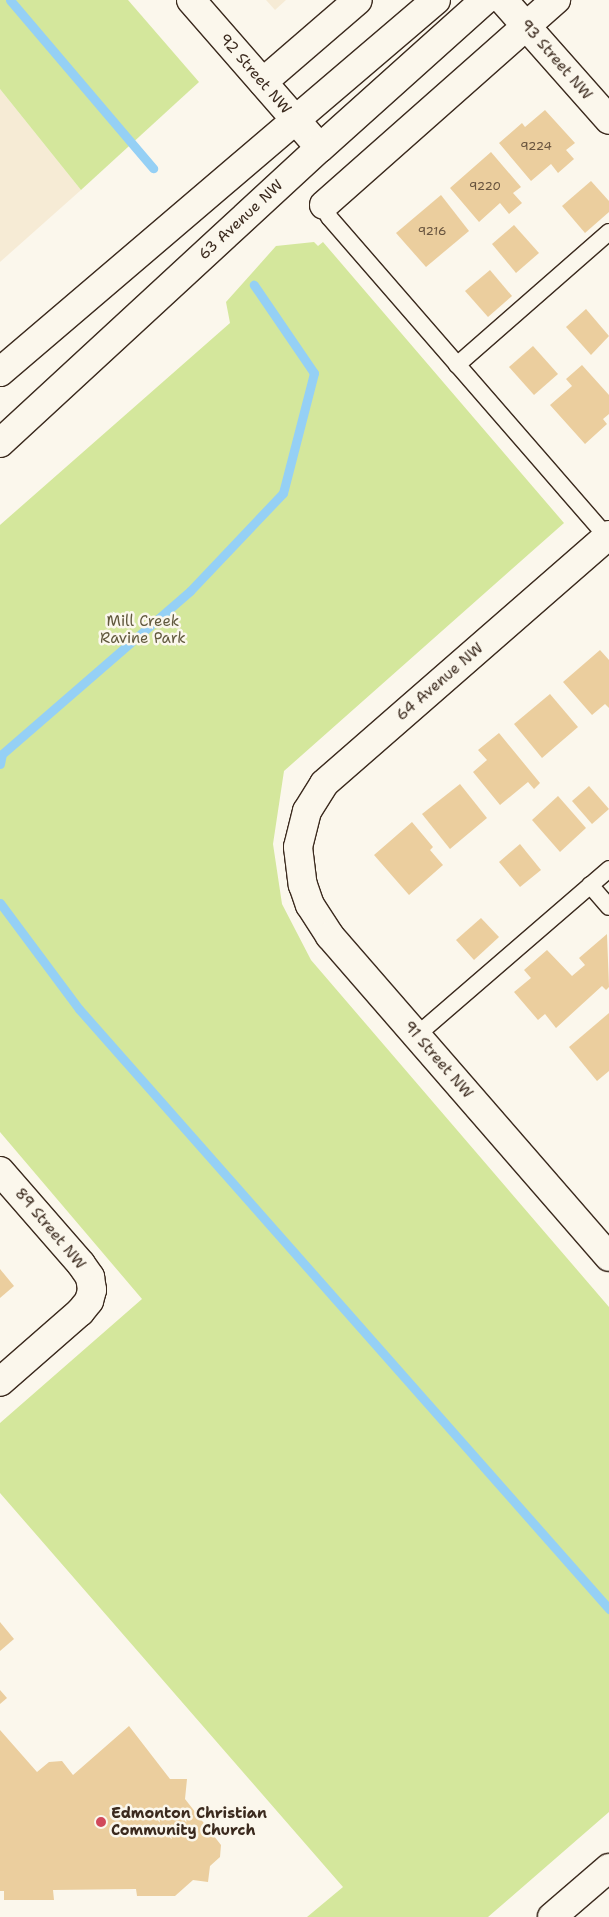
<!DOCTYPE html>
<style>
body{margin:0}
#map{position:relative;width:609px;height:1917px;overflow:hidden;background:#fbf7ec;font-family:"Shantell Sans",sans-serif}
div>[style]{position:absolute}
.built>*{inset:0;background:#f6ebd5}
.green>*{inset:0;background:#d4e79c}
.stream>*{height:9px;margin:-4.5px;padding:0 4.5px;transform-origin:4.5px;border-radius:4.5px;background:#95d0f5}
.building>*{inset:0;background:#ebce9e}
.roads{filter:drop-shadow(1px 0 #3b2a1e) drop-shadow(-1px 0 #3b2a1e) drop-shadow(0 1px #3b2a1e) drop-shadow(0 -1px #3b2a1e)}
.lane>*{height:16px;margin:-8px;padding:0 8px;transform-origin:8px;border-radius:8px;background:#fbf7ec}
.street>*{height:28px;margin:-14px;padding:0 14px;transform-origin:14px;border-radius:14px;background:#fbf7ec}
.secondary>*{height:28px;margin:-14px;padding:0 14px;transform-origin:14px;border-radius:14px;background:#fbf7ec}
.dots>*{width:14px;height:14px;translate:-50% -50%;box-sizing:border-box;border:2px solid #fbf7ec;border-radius:50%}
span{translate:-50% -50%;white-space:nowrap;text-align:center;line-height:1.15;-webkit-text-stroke:5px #fbf7ec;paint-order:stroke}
.number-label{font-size:12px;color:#67533e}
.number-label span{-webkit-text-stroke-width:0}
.street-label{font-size:15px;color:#3b2a1e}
.park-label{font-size:15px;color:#61593e}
.poi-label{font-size:15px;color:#3b2a1e;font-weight:700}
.left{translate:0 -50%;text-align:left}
</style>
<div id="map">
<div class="built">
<div style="clip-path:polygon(266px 0,286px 0,275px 10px)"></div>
<div style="clip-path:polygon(0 89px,81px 190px,0 262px)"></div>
</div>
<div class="green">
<div style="clip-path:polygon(0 0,128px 0,199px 82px,81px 190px,0 89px)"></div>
<div style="clip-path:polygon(314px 242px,318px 246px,323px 242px,564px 523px,284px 771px,273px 844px,282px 904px,311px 960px,609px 1307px,609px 1812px,488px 1917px,307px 1917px,343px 1887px,0 1493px,0 1423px,142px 1299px,0 1132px,0 525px,230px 323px,226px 302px,276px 246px)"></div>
</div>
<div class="stream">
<div style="left:10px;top:0;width:221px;rotate:49.6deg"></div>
<div style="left:0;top:764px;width:10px;rotate:-79deg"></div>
<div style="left:2px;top:754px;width:249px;rotate:-40.9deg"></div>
<div style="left:190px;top:591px;width:135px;rotate:-46.5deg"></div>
<div style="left:283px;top:493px;width:124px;rotate:-75.5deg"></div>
<div style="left:314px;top:373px;width:107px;rotate:-124.3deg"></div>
<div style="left:0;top:903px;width:132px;rotate:53.3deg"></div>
<div style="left:79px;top:1009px;width:801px;rotate:48.54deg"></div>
</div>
<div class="building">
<div style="clip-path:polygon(545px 110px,575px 143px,566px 150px,574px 159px,558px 173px,551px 164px,531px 181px,499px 143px,522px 123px,525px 127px)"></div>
<div style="clip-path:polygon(491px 152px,521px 187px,513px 193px,522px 203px,509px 214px,500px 203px,479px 222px,450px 188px)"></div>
<div style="clip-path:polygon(591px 181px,609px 201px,609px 212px,585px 233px,562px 206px)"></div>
<div style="clip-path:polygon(441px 195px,469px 231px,426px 267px,396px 233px)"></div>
<div style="clip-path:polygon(514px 225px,539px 253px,516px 273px,492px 244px)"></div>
<div style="clip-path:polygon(490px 270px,512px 296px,488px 317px,465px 291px)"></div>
<div style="clip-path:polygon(586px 309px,609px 336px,591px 355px,566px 327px)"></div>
<div style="clip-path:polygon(533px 346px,558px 374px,534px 395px,509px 367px)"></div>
<div style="clip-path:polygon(582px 365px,609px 395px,609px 414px,603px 419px,607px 424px,585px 444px,550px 405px,572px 386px,566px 379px)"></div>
<div style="clip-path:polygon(600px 650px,609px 660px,609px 708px,605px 704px,592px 715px,563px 682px)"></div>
<div style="clip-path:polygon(550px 694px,578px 727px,542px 758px,514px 724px)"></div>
<div style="clip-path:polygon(499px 733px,540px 783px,534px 789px,528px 782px,500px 805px,473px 772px,487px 760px,478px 750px)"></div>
<div style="clip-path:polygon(460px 784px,487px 818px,450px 849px,422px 814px)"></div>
<div style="clip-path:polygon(589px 786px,609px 809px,592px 824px,572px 801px)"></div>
<div style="clip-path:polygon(558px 796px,586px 828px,560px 852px,532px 820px)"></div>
<div style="clip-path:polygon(412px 822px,433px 847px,430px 850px,443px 865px,409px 895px,374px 855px)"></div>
<div style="clip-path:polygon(520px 844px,541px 870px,520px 887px,499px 862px)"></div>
<div style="clip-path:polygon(481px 918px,499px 937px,474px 960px,456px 940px)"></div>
<div style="clip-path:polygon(607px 934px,609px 987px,606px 990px,602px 986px,556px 1028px,545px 1014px,538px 1020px,514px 992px,531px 978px,524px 970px,547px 950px,572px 976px,585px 965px,579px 958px)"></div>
<div style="clip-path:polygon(609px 1013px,609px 1071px,597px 1081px,569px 1047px)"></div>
<div style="clip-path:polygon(0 1269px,14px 1286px,0 1298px)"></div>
<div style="clip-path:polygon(0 1622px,14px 1639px,0 1651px)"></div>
<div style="clip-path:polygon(0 1690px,7px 1698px,0 1704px)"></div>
<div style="clip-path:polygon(129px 1726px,170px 1779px,187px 1779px,185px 1799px,221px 1845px,220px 1857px,210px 1866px,208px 1882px,193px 1880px,175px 1896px,137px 1896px,136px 1889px,53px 1890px,54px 1900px,4px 1900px,4px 1891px,0 1891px,0 1730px,37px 1772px,49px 1762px,62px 1761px,73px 1775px)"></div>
</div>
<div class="roads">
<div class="lane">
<div style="left:324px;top:205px;width:13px;rotate:67deg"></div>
<div style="left:329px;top:217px;width:424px;rotate:49deg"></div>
<div style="left:457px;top:365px;width:202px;rotate:-41.2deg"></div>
<div style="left:590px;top:885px;width:29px;rotate:49deg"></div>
<div style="left:417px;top:1035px;width:254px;rotate:-40.8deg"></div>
</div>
<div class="street">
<div style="left:191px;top:0;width:196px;rotate:48.9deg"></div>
<div style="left:503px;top:0;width:160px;rotate:48.5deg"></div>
<div style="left:263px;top:82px;width:125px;rotate:-40.8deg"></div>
<div style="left:324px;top:205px;width:310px;rotate:-41.5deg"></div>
<div style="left:609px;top:535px;width:378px;rotate:138.9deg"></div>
<div style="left:324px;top:784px;width:32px;rotate:122deg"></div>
<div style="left:307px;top:811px;width:37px;rotate:104deg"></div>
<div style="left:298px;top:847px;width:38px;rotate:83deg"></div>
<div style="left:303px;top:885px;width:21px;rotate:71deg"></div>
<div style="left:310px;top:905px;width:37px;rotate:57deg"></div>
<div style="left:330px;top:936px;width:425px;rotate:49deg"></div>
<div style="left:0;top:1171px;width:123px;rotate:48.9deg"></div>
<div style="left:81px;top:1264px;width:16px;rotate:55deg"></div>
<div style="left:90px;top:1277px;width:13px;rotate:81deg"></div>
<div style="left:92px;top:1290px;width:11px;rotate:105deg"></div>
<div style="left:89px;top:1301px;width:14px;rotate:129deg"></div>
<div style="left:80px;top:1312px;width:106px;rotate:138.8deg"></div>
</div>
<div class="secondary">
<div style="left:0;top:372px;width:573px;rotate:-40.47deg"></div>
<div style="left:0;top:443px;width:435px;rotate:-42.7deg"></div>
<div style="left:320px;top:148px;width:222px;rotate:-41.9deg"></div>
<div style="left:552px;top:1917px;width:75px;rotate:-40.7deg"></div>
</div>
</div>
<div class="dots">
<div style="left:101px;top:1822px;background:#d1495b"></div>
</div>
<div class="number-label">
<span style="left:536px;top:147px">9224</span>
<span style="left:485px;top:187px">9220</span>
<span style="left:432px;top:232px">9216</span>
</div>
<div class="street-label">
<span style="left:556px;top:60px;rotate:49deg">93 Street NW</span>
<span style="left:255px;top:74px;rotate:49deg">92 Street NW</span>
<span style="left:241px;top:220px;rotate:-43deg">63 Avenue NW</span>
<span style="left:440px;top:682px;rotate:-41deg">64 Avenue NW</span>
<span style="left:438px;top:1060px;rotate:49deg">91 Street NW</span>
<span style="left:50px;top:1229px;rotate:50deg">89 Street NW</span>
</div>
<div class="park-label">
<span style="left:143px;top:630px">Mill Creek<br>Ravine Park</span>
</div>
<div class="poi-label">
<span class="left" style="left:111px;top:1822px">Edmonton Christian<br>Community Church</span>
</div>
</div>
